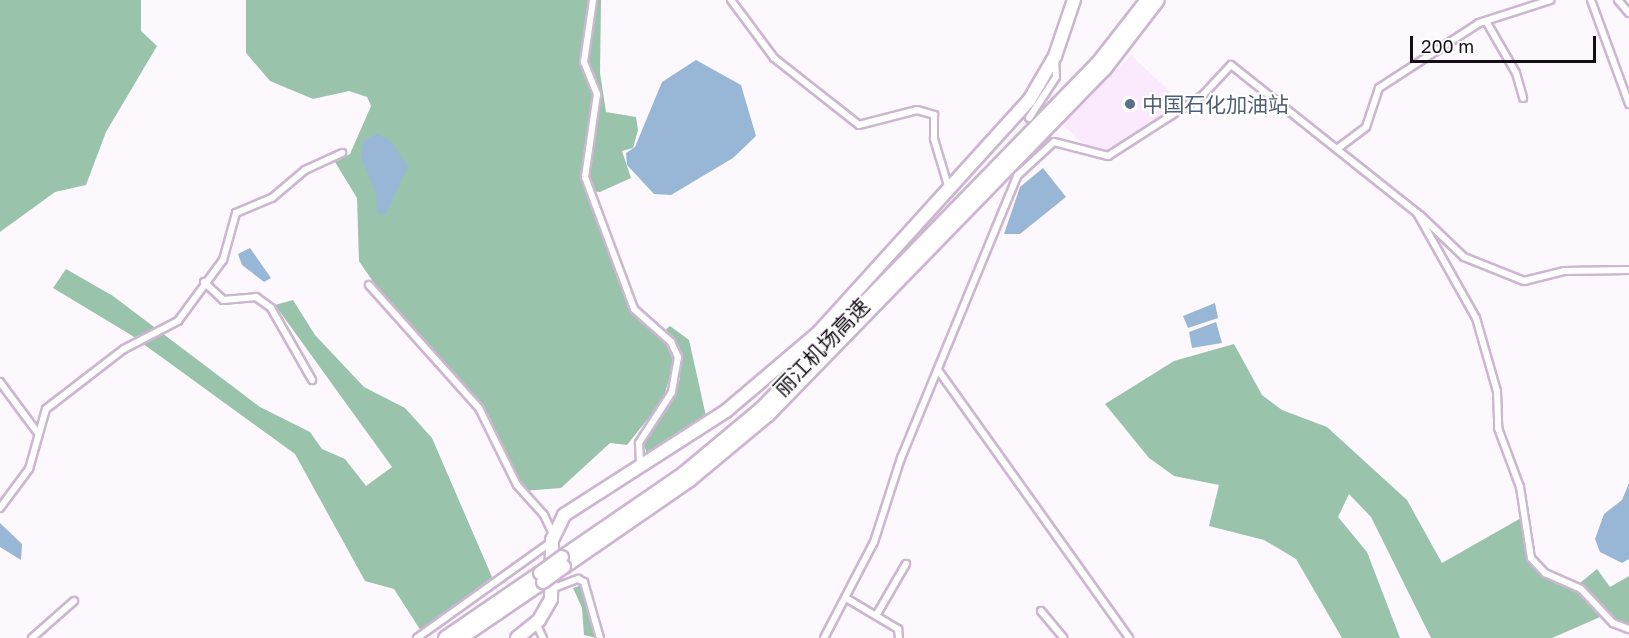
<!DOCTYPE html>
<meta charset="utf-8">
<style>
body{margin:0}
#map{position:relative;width:1629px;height:638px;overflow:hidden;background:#fdf8fe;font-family:"Golos Text","Noto Sans SC",sans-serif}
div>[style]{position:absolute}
.built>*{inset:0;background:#fbe9fe}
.forest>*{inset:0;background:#9ac3ab}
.water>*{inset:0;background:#98b6d5}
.roads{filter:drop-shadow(2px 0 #ccb6d0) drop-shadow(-2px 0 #ccb6d0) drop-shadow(0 2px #ccb6d0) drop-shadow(0 -2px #ccb6d0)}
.street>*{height:6px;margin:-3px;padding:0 3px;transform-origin:3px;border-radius:3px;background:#fff}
.highway>*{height:12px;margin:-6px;padding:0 6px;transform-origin:6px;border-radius:6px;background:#fff}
.bridges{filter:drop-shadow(2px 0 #ccb6d0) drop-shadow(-2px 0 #ccb6d0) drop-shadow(0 2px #ccb6d0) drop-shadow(0 -2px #ccb6d0)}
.highway-bridge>*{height:12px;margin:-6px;padding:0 6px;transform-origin:6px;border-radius:6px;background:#fff}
.dots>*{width:16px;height:16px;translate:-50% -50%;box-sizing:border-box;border:3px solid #fff;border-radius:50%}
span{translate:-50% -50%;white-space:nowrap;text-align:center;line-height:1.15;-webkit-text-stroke:4.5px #fff;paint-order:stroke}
.service-label{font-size:21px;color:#4e5e75}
.left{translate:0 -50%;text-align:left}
.street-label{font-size:21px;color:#150e17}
.scale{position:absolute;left:1410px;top:36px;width:186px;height:27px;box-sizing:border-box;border:3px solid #150e17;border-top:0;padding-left:8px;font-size:18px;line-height:21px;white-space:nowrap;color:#150e17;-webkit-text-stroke:4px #fff;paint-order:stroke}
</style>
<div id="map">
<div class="built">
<div style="clip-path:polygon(1131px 55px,1181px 102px,1106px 155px,1094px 154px,1061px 123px)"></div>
</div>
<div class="forest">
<div style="clip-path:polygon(0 0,141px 0,141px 31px,157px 46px,106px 132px,86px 185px,55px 192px,0 232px)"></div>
<div style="clip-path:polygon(246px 0,601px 0,600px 73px,606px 112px,636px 117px,638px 130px,633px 148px,622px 151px,631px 178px,600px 192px,586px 191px,630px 313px,665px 342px,674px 362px,663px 400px,627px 445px,610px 443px,561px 488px,523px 491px,481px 407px,392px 310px,359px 261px,357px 198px,335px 162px,350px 154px,371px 106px,367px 97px,349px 91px,313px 99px,270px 81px,246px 53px)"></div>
<div style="clip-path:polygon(66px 269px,113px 296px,260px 407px,310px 432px,322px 449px,345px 459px,366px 486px,392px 467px,275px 305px,293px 300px,315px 335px,364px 387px,405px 408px,432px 438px,492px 577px,421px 631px,394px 589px,365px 581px,295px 454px,131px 335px,53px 288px)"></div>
<div style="clip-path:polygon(670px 326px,689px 340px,706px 416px,648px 455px,643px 444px,680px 379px,680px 354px,666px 329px)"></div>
<div style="clip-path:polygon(1234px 344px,1262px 395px,1282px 410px,1327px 427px,1407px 500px,1442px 563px,1521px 518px,1530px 563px,1556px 584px,1574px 588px,1597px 569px,1610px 587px,1629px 576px,1629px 626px,1607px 614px,1552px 638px,1431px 638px,1371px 517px,1349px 494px,1338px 517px,1367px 552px,1400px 638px,1342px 638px,1296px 559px,1264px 540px,1209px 526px,1219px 485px,1174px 476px,1149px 458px,1105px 404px,1174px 361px)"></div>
<div style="clip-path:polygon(582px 585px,591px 625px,597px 638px,584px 635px,582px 608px,573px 588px)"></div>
</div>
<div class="water">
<div style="clip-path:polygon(696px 60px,741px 85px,756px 136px,733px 158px,671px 195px,654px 194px,627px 165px,626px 153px,635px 147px,662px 82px)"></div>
<div style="clip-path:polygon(378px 134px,391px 141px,408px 166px,386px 214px,377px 213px,376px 195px,361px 157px,364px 140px)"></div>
<div style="clip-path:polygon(1043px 168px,1066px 197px,1020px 234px,1004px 234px,1020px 187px)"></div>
<div style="clip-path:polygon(250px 248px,271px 278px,264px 282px,242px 265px,238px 254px)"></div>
<div style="clip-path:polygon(1215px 303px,1218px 318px,1188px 328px,1183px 316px)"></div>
<div style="clip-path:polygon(1216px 322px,1222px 343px,1192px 348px,1189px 332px)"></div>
<div style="clip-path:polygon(1629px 483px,1629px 559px,1622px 563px,1600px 552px,1595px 539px,1604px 514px,1622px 500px)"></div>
<div style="clip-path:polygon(0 523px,22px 544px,21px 560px,0 547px)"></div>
</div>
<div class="roads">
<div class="street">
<div style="left:593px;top:0;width:63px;rotate:98.3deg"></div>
<div style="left:584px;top:62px;width:35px;rotate:68deg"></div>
<div style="left:597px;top:94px;width:84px;rotate:98.2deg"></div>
<div style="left:585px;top:177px;width:141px;rotate:69.6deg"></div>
<div style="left:634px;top:309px;width:50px;rotate:41.7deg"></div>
<div style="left:671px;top:342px;width:17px;rotate:65deg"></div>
<div style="left:678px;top:357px;width:36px;rotate:100deg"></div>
<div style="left:672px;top:392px;width:61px;rotate:122.9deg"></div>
<div style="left:639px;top:443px;width:22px;rotate:87deg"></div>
<div style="left:731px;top:0;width:72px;rotate:53.4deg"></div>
<div style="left:774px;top:58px;width:108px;rotate:38.2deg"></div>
<div style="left:859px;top:125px;width:60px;rotate:-14.5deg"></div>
<div style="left:917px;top:110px;width:18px;rotate:16deg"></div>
<div style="left:934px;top:115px;width:24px;rotate:90deg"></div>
<div style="left:934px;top:139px;width:52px;rotate:73.3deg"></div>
<div style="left:1591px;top:0;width:111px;rotate:69.9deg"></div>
<div style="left:1618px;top:0;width:17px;rotate:50deg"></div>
<div style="left:1486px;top:21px;width:60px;rotate:60deg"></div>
<div style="left:1516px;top:73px;width:26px;rotate:74deg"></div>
<div style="left:1029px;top:118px;width:49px;rotate:-56.6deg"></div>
<div style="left:1056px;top:77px;width:18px;rotate:-93deg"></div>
<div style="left:1337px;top:149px;width:36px;rotate:-37deg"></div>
<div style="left:1366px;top:127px;width:41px;rotate:-71.6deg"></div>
<div style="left:1379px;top:88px;width:119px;rotate:-33deg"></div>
<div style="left:1479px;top:23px;width:75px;rotate:-17.9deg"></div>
<div style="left:1420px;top:215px;width:61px;rotate:43.7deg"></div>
<div style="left:1464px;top:257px;width:65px;rotate:21.8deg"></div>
<div style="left:1524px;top:281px;width:41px;rotate:-14deg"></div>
<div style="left:1564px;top:271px;width:65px;rotate:-0.9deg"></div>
<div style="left:204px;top:282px;width:26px;rotate:43deg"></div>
<div style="left:223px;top:300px;width:33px;rotate:-5deg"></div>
<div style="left:256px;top:297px;width:19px;rotate:36deg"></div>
<div style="left:271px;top:308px;width:83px;rotate:60.3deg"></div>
<div style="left:369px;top:285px;width:165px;rotate:48.2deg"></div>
<div style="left:479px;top:408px;width:86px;rotate:63.7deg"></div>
<div style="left:517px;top:485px;width:40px;rotate:48deg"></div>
<div style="left:544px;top:515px;width:21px;rotate:65deg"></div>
<div style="left:938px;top:370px;width:329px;rotate:54.5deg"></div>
<div style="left:0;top:382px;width:62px;rotate:53.5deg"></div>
<div style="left:0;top:508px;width:49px;rotate:-53.4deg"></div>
<div style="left:29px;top:469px;width:62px;rotate:-74.2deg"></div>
<div style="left:46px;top:409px;width:98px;rotate:-37.6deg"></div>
<div style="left:124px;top:349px;width:61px;rotate:-27.4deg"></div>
<div style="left:178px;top:321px;width:76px;rotate:-53.6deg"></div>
<div style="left:223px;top:260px;width:49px;rotate:-74.5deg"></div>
<div style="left:236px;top:213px;width:39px;rotate:-23deg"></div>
<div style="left:272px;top:198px;width:43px;rotate:-40.3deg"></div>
<div style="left:305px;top:170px;width:41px;rotate:-24.7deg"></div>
<div style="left:554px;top:588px;width:26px;rotate:-21deg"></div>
<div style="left:578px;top:579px;width:7px;rotate:27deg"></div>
<div style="left:584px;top:582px;width:58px;rotate:74.1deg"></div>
<div style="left:846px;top:598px;width:61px;rotate:30.8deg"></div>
<div style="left:898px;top:629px;width:9px;rotate:84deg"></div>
<div style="left:1041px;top:611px;width:35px;rotate:50deg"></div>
<div style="left:877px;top:614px;width:58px;rotate:-59.9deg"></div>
<div style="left:536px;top:623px;width:17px;rotate:65deg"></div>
<div style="left:32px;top:638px;width:56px;rotate:-41.4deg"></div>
<div style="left:417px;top:638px;width:165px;rotate:-35.6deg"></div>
<div style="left:824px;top:638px;width:108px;rotate:-62.5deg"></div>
<div style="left:874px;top:542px;width:88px;rotate:-72.2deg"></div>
<div style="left:901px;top:458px;width:305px;rotate:-67.6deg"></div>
<div style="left:1017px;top:176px;width:50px;rotate:-42.6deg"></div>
<div style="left:1054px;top:142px;width:56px;rotate:14.5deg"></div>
<div style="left:1108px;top:156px;width:113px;rotate:-32.7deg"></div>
<div style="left:1203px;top:95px;width:41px;rotate:-47deg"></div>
<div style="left:1231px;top:65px;width:238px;rotate:38.5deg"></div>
<div style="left:1417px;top:213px;width:120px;rotate:60.7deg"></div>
<div style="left:1476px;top:318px;width:76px;rotate:74deg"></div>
<div style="left:1497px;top:391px;width:37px;rotate:88deg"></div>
<div style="left:1498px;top:428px;width:63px;rotate:69.6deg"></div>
<div style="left:1520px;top:487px;width:72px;rotate:81.2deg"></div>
<div style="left:1531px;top:558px;width:21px;rotate:47deg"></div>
<div style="left:1545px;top:573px;width:39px;rotate:24deg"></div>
<div style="left:1581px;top:589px;width:47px;rotate:46.7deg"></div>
<div style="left:1613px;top:623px;width:17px;rotate:21deg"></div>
</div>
<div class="highway">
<div style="left:562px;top:557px;width:148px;rotate:-34.5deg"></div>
<div style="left:684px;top:473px;width:102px;rotate:-39.8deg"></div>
<div style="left:762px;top:408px;width:480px;rotate:-45.8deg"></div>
<div style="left:1097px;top:64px;width:81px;rotate:-52deg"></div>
<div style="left:564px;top:567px;width:153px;rotate:-34.6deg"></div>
<div style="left:690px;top:480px;width:102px;rotate:-39.8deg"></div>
<div style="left:768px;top:415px;width:482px;rotate:-45.8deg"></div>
<div style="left:1104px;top:70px;width:88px;rotate:-52.4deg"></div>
<div style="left:445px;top:638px;width:115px;rotate:-34.4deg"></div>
<div style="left:461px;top:638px;width:99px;rotate:-34.3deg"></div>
<div style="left:517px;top:638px;width:28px;rotate:-39deg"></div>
<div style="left:539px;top:620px;width:24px;rotate:-60deg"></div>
<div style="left:551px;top:599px;width:59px;rotate:-89deg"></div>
<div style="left:552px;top:540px;width:28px;rotate:-64deg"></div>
<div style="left:564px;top:515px;width:193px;rotate:-32.7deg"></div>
<div style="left:726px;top:411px;width:122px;rotate:-40.3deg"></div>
<div style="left:819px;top:332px;width:314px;rotate:-47.8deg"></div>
<div style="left:1030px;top:99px;width:50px;rotate:-59.8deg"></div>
<div style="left:1055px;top:56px;width:59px;rotate:-71.3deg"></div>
</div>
</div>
<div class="bridges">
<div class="highway-bridge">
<div style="left:540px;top:573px;width:27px;rotate:-36deg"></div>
<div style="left:543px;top:582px;width:26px;rotate:-36deg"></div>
</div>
</div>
<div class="dots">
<div style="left:1130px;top:104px;background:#5c6f8a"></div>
</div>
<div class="service-label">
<span class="left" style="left:1142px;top:104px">中国石化加油站</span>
</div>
<div class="street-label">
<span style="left:821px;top:347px;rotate:-46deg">丽江机场高速</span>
</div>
<div class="scale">200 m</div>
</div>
